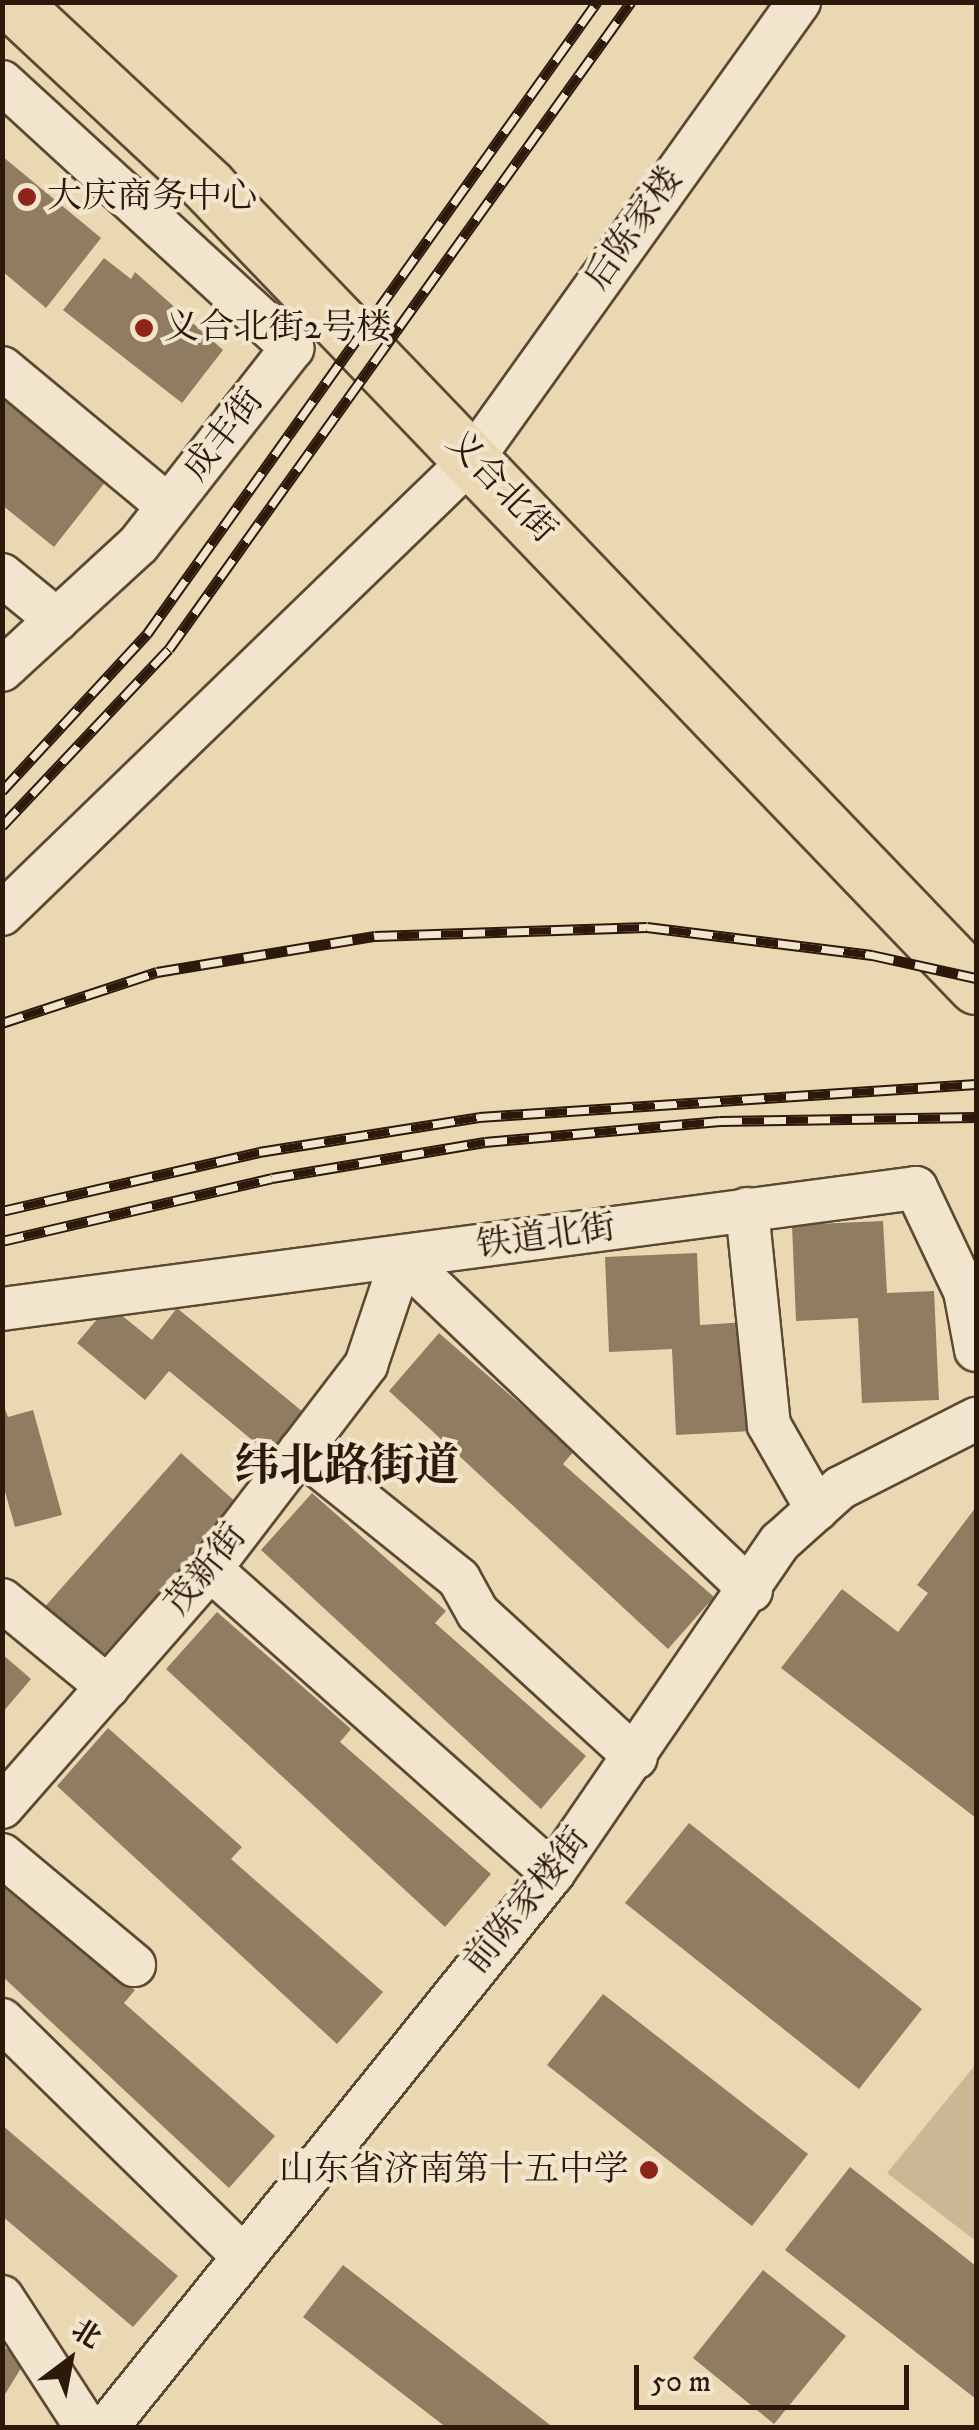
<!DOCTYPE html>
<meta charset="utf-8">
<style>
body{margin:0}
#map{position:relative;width:979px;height:2430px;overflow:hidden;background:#ead8b2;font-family:"IM FELL DW Pica","Noto Serif SC",serif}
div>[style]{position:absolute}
.green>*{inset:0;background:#cab895}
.building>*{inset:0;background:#8f7c61}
.roads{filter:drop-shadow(2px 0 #5c4933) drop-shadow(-2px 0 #5c4933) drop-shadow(0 2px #5c4933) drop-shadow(0 -2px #5c4933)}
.minor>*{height:42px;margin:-21px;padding:0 21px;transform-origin:21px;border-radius:21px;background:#f1e6cd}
.major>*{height:55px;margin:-27.5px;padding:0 27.5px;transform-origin:27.5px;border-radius:27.5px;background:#ead8b2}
.rail>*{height:11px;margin-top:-5.5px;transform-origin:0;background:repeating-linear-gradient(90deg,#f1e6cd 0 22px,#2c1909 0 44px);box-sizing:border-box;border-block:2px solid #2c1909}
.dots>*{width:28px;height:28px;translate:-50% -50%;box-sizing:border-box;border:5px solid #f1e6cd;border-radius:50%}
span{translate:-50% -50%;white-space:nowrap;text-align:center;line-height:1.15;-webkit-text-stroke:8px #f1e6cd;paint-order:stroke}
.poi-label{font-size:35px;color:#2c1909}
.left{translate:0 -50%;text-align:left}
.right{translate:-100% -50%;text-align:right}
.street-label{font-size:35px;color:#2c1909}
.district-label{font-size:45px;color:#2c1909;font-weight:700}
.frame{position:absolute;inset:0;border:5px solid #2c1909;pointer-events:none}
.north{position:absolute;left:20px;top:2310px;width:100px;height:100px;-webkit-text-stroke:8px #f1e6cd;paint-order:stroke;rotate:32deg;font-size:28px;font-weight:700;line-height:40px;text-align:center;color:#2c1909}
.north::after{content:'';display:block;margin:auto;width:35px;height:45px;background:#2c1909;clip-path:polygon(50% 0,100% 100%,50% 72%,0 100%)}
.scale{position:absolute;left:634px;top:2365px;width:275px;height:45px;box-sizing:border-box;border:5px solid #2c1909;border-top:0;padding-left:12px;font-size:30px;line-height:35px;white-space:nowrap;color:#2c1909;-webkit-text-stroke:8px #f1e6cd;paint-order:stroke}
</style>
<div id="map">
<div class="green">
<div style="clip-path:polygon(976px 2064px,976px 2241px,887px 2173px)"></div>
</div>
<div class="building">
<div style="clip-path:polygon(2px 156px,101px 238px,46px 308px,2px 271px)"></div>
<div style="clip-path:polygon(104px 258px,131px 279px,135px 272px,223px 350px,182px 403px,63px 310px)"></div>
<div style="clip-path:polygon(2px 397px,106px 481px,54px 547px,2px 505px)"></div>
<div style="clip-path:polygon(883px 1221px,887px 1293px,934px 1291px,939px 1400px,862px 1403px,858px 1318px,796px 1321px,792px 1225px)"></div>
<div style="clip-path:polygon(697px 1253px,700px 1325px,747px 1322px,752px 1431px,676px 1435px,672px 1349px,609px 1352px,605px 1257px)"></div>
<div style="clip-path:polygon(109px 1305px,152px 1340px,177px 1308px,303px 1412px,269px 1454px,169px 1371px,145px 1400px,77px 1343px)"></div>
<div style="clip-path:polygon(439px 1333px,574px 1451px,563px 1464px,714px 1597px,668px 1649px,389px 1391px)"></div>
<div style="clip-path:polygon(2px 1401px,8px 1417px,33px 1410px,62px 1515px,15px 1527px,2px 1481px)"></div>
<div style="clip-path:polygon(181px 1453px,238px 1504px,99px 1660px,42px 1610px)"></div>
<div style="clip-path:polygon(312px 1493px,446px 1611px,435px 1623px,586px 1756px,541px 1809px,261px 1550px)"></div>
<div style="clip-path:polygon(976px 1507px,976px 1818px,781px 1668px,842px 1589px,898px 1632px,928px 1593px,917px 1585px)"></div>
<div style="clip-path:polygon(217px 1612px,351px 1729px,340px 1742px,491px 1874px,445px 1927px,166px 1669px)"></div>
<div style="clip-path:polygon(2px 1654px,31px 1679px,2px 1713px)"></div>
<div style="clip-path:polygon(108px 1728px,242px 1847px,231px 1859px,383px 1992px,337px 2044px,57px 1786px)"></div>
<div style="clip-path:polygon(689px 1823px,922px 2009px,859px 2089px,625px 1903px)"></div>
<div style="clip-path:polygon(2px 1874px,135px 1990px,124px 2003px,275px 2136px,229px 2188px,2px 1976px)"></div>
<div style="clip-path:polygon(603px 1994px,808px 2154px,752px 2226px,547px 2065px)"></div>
<div style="clip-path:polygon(2px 2125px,178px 2276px,133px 2327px,2px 2216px)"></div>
<div style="clip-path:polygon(850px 2167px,976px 2266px,976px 2399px,785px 2250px)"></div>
<div style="clip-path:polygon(343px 2265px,554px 2428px,447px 2428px,303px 2317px)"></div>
<div style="clip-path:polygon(763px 2270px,846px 2336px,774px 2424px,693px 2358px)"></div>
<div style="clip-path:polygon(2px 2346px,26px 2360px,2px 2399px)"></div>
</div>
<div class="roads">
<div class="minor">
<div style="left:2px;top:82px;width:394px;rotate:42.5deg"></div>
<div style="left:292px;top:348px;width:249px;rotate:128deg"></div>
<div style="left:139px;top:544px;width:186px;rotate:137.4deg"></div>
<div style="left:2px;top:368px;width:216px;rotate:39.7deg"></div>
<div style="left:2px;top:575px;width:71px;rotate:39.3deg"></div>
<div style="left:2px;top:914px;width:656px;rotate:-44.07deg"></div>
<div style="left:473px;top:458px;width:561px;rotate:-54.44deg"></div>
<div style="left:747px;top:1209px;width:217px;rotate:84.2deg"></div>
<div style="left:769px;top:1425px;width:97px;rotate:60.3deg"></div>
<div style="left:2px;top:1309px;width:922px;rotate:-7.54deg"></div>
<div style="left:916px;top:1188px;width:114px;rotate:64.6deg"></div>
<div style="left:965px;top:1291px;width:60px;rotate:79.4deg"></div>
<div style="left:300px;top:1451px;width:204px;rotate:38.8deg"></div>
<div style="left:459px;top:1579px;width:39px;rotate:61deg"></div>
<div style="left:478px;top:1613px;width:214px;rotate:42.5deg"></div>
<div style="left:210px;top:1569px;width:458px;rotate:41.6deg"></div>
<div style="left:2px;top:1600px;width:137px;rotate:39.4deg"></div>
<div style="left:2px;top:1807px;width:316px;rotate:-48.8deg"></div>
<div style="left:210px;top:1569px;width:257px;rotate:-52.6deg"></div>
<div style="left:366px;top:1365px;width:113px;rotate:-71.4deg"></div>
<div style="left:402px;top:1258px;width:482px;rotate:43.6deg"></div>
<div style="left:2px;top:1855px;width:172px;rotate:39.8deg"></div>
<div style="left:2px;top:2020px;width:334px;rotate:44.4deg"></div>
<div style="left:2px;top:2297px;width:156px;rotate:57deg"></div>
<div style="left:106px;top:2428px;width:713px;rotate:-51.15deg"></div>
<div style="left:553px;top:1873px;width:401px;rotate:-55.6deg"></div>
<div style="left:780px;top:1542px;width:81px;rotate:-42deg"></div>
<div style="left:840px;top:1488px;width:153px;rotate:-26.9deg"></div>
</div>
<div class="major">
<div style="left:11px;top:2px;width:270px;rotate:43deg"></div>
<div style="left:208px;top:186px;width:1109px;rotate:46.17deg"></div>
</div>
</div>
<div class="rail">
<div style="left:2px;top:791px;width:214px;rotate:-47.3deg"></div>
<div style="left:147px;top:634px;width:776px;rotate:-54.55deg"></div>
<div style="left:2px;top:826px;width:243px;rotate:-46.7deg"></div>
<div style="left:169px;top:649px;width:795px;rotate:-54.47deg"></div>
<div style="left:2px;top:1023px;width:163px;rotate:-18.2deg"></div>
<div style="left:157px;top:972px;width:221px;rotate:-9.4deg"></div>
<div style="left:375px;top:936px;width:272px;rotate:-1.9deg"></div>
<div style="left:647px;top:927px;width:227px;rotate:7.1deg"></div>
<div style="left:872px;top:955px;width:107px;rotate:12.5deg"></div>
<div style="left:2px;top:1211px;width:264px;rotate:-12.9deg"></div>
<div style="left:259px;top:1152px;width:223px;rotate:-9deg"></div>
<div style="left:479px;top:1117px;width:498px;rotate:-3.8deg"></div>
<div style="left:2px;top:1241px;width:277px;rotate:-13.1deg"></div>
<div style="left:272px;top:1178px;width:216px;rotate:-9.6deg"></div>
<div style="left:485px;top:1142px;width:236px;rotate:-5.1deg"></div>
<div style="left:720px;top:1121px;width:256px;rotate:-0.9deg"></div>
</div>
<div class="dots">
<div style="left:27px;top:197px;background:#8f2418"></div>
<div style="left:144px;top:328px;background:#8f2418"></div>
<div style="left:649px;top:2170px;background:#8f2418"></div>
</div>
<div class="poi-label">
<span class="left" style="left:47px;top:197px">大庆商务中心</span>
<span class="left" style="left:164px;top:328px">义合北街2号楼</span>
<span class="right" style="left:629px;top:2170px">山东省济南第十五中学</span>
</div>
<div class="street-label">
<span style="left:634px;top:229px;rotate:-55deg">后陈家楼</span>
<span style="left:224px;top:435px;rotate:-52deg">成丰街</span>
<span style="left:501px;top:487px;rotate:46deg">义合北街</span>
<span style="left:546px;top:1237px;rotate:-8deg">铁道北街</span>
<span style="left:206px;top:1570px;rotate:-51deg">茂新街</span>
<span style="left:527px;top:1901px;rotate:-51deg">前陈家楼街</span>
</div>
<div class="district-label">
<span style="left:347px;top:1468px">纬北路街道</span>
</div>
<div class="frame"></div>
<div class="north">北</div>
<div class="scale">50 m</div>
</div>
